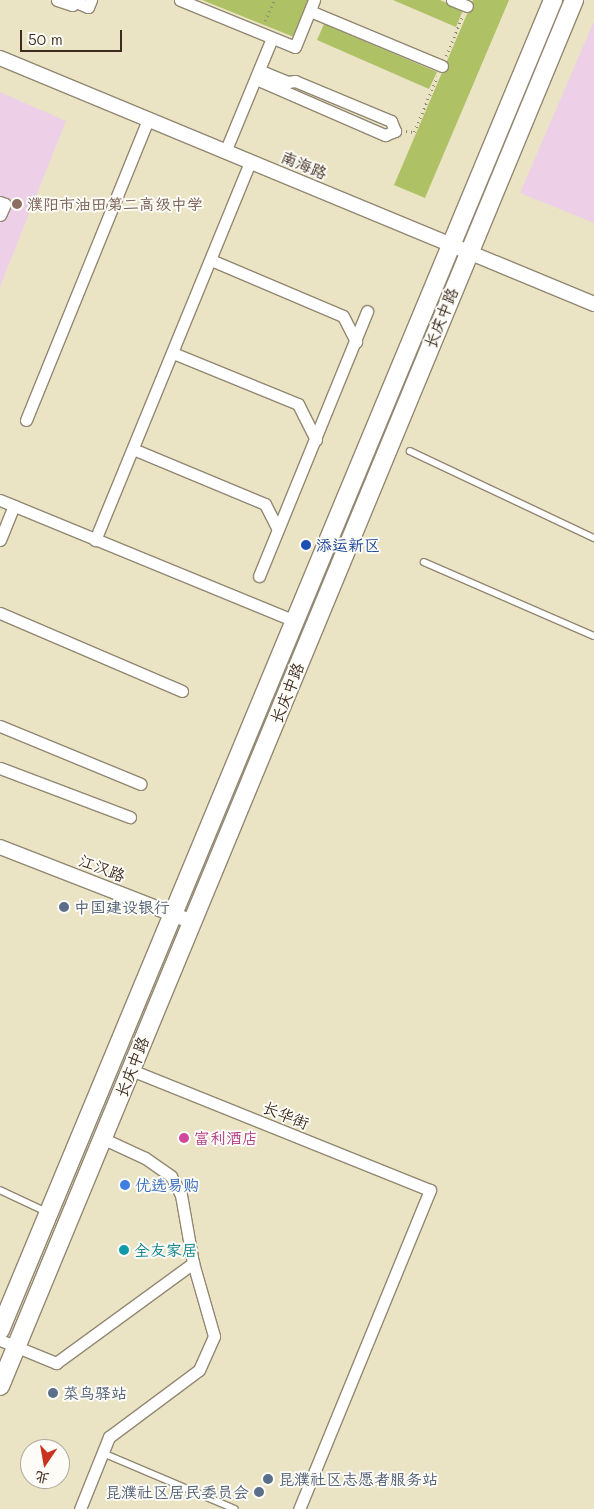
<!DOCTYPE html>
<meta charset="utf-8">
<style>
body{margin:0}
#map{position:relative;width:594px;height:1509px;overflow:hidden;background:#eae4c5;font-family:Mali,"LXGW WenKai TC",sans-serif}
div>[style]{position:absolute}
.built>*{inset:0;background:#edd0e8}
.green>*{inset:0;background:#aec165}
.path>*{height:2.5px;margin-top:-1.25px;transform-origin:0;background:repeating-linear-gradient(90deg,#928772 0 1px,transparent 0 5px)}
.roads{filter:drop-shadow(1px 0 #928772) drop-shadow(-1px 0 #928772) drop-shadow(0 1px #928772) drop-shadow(0 -1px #928772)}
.service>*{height:5.5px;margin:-2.75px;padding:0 2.75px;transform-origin:2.75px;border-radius:2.75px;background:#fff}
.minor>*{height:11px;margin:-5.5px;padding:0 5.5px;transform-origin:5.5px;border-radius:5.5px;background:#fff}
.tertiary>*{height:14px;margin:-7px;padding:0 7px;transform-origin:7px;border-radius:7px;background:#fff}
.primary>*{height:18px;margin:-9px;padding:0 9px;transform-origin:9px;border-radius:9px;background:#fff}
.dots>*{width:14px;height:14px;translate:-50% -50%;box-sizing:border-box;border:2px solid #fdfcf7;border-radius:50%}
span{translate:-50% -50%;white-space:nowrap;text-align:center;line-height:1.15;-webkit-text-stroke:4px #fdfcf7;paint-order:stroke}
.street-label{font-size:16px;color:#3b2a1e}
.education-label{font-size:16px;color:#785e54}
.left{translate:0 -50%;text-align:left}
.transit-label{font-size:16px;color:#164399}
.service-label{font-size:16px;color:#4e5e75}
.right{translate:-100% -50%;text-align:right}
.hotel-label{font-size:16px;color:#b23c85}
.shop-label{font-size:16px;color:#366cbe}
.culture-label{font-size:16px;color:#0d838f}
.north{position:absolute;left:20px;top:1439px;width:50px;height:50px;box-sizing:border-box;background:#fdfcf7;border:1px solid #afa8a0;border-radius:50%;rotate:192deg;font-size:14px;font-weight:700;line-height:20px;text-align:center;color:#3b2a1e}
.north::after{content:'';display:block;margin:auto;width:18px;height:22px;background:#c8321e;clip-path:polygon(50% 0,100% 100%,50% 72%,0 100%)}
.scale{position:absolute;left:20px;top:30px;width:102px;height:22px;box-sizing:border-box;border:2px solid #3b2a1e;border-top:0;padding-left:6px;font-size:15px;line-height:18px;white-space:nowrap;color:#3b2a1e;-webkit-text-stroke:4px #fdfcf7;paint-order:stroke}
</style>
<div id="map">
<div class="built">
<div style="clip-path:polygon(594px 21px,594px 223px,520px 193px)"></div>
<div style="clip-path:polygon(0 92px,66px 121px,0 287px)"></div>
</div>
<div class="green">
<div style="clip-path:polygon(202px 0,308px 0,294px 37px)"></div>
<div style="clip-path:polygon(393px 0,440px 0,463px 10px,456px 27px)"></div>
<div style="clip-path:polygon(473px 0,509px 0,425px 198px,394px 185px)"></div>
<div style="clip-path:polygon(324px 24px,437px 72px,429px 89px,317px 40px)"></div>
</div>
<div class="path">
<div style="left:265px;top:21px;width:23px;rotate:-67deg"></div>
<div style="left:446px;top:56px;width:42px;rotate:-67.7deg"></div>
<div style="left:406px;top:131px;width:8px;rotate:7deg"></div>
<div style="left:414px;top:132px;width:60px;rotate:-67.3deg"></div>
</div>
<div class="roads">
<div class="service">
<div style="left:410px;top:451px;width:204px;rotate:25.3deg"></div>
<div style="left:424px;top:562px;width:185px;rotate:23.5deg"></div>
<div style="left:0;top:1190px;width:52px;rotate:25.1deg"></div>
<div style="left:103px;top:1453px;width:143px;rotate:23deg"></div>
</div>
<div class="minor">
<div style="left:57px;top:0;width:16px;rotate:18deg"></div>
<div style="left:72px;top:5px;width:6px;rotate:-51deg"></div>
<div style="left:180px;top:0;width:124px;rotate:22.2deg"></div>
<div style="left:295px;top:47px;width:51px;rotate:-68deg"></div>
<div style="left:452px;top:0;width:16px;rotate:22deg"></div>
<div style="left:76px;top:2px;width:13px;rotate:23deg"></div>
<div style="left:88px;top:7px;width:8px;rotate:-67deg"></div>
<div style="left:310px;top:11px;width:143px;rotate:22.6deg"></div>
<div style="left:256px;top:79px;width:141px;rotate:23.5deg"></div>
<div style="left:385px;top:135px;width:11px;rotate:-22deg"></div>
<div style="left:395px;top:131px;width:11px;rotate:-112deg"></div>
<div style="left:391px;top:121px;width:104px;rotate:-157.4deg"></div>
<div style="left:295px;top:81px;width:7px;rotate:172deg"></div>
<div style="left:288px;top:82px;width:31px;rotate:-158deg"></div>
<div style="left:225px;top:152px;width:123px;rotate:-67.6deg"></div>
<div style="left:0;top:202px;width:5px;rotate:22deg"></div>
<div style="left:5px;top:204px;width:12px;rotate:114deg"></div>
<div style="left:211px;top:260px;width:143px;rotate:23deg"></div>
<div style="left:343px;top:316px;width:29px;rotate:63deg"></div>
<div style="left:173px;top:353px;width:135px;rotate:22.2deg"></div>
<div style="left:298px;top:404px;width:40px;rotate:63.4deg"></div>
<div style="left:26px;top:420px;width:325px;rotate:-67.9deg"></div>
<div style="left:133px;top:449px;width:143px;rotate:22.6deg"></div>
<div style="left:265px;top:504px;width:28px;rotate:63deg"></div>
<div style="left:0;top:500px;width:321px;rotate:22.3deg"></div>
<div style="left:0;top:540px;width:37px;rotate:-68deg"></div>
<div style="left:95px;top:540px;width:409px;rotate:-67.7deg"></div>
<div style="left:259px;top:576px;width:286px;rotate:-67.8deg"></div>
<div style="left:0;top:613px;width:198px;rotate:23.2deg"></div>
<div style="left:0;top:726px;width:152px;rotate:22.4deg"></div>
<div style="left:0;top:768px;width:139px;rotate:20.7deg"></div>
<div style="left:131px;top:1070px;width:322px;rotate:21.9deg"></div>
<div style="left:430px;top:1190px;width:345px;rotate:112.3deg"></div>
<div style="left:0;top:1340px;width:61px;rotate:22.3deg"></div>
<div style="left:56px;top:1363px;width:170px;rotate:-36.1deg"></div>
<div style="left:80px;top:1509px;width:78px;rotate:-68.1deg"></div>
<div style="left:109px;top:1437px;width:112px;rotate:-36.7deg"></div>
<div style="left:199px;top:1370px;width:37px;rotate:-66deg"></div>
<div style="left:214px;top:1336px;width:76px;rotate:-106deg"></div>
<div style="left:193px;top:1263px;width:69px;rotate:-100deg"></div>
<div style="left:181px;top:1195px;width:21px;rotate:-118deg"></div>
<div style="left:171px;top:1176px;width:32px;rotate:-145deg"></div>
<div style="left:145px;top:1158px;width:47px;rotate:-155.1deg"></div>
</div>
<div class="tertiary">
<div style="left:0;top:58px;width:643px;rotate:22.5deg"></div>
<div style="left:0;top:847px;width:206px;rotate:21.3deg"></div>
</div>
<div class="primary">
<div style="left:0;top:1330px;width:1440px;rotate:-67.42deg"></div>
<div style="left:0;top:1386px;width:1500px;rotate:-67.5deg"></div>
</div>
</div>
<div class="dots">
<div style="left:17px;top:204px;background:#8d6e63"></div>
<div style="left:306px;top:545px;background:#1a4fb4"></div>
<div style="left:64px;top:907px;background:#5c6f8a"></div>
<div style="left:184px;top:1138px;background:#d1479c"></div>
<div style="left:125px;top:1185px;background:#3f7fe0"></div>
<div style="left:124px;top:1250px;background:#0f9aa8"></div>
<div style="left:53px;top:1393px;background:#5c6f8a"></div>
<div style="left:268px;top:1479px;background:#5c6f8a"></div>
<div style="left:259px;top:1492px;background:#5c6f8a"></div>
</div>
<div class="street-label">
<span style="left:304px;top:165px;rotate:22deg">南海路</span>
<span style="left:441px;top:318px;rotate:-68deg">长庆中路</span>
<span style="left:287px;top:693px;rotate:-68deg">长庆中路</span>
<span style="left:102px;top:868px;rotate:21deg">江汉路</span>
<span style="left:132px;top:1067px;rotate:-68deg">长庆中路</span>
<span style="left:286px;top:1115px;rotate:22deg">长华街</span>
</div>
<div class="education-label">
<span class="left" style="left:27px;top:204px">濮阳市油田第二高级中学</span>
</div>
<div class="transit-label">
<span class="left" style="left:316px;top:545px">添运新区</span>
</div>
<div class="service-label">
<span class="left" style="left:74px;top:907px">中国建设银行</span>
<span class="left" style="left:63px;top:1393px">菜鸟驿站</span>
<span class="left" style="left:278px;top:1479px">昆濮社区志愿者服务站</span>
<span class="right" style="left:249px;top:1492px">昆濮社区居民委员会</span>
</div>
<div class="hotel-label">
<span class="left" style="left:194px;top:1138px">富利酒店</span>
</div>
<div class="shop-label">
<span class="left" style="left:135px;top:1185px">优选易购</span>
</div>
<div class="culture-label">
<span class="left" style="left:134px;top:1250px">全友家居</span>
</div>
<div class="north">北</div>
<div class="scale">50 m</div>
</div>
